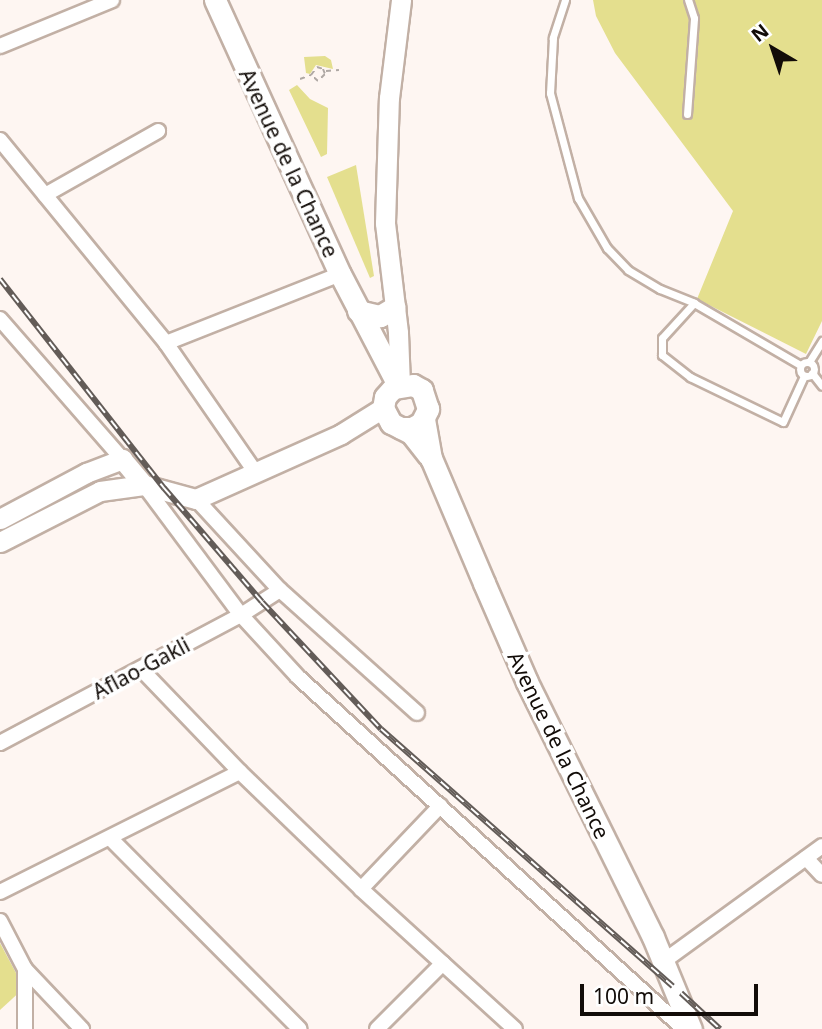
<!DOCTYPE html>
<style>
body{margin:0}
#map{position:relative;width:822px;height:1029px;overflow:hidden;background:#fef6f2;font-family:"Noto Sans",sans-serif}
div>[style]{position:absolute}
.green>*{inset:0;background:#e4df8e}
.path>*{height:2px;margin-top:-1px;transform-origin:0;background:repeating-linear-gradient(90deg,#afa8a4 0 5px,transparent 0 10px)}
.roads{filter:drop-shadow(2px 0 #c2b0a5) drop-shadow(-2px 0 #c2b0a5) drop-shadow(0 2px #c2b0a5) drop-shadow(0 -2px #c2b0a5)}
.lane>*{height:7px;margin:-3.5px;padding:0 3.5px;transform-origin:3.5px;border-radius:3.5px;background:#fff}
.lane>.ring{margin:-3.5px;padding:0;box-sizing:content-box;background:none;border:7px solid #fff;border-radius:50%}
.street>*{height:14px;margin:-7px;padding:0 7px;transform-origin:7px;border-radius:7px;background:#fff}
.secondary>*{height:19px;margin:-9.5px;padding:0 9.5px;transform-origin:9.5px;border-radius:9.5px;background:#fff}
.primary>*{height:21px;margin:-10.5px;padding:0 10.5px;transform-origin:10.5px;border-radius:10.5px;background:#fff}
.rail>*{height:6px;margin-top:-3px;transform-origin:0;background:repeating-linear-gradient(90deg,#fff 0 10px,#635c58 0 20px);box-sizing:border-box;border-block:2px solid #635c58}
span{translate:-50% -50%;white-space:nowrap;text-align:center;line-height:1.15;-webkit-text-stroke:7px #fff;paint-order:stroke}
.street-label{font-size:21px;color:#120c08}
.north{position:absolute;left:738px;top:14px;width:70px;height:70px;-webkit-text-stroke:5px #fff;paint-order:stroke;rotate:321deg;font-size:19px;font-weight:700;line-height:28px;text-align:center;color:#120c08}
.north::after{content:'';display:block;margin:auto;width:24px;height:32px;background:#120c08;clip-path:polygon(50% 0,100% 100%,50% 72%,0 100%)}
.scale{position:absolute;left:580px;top:984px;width:178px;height:32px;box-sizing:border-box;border:4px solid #120c08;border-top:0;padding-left:9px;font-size:21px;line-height:24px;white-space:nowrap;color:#120c08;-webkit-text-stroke:5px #fff;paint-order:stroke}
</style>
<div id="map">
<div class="green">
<div style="clip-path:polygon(593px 0,822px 0,822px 321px,806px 354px,697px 299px,733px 211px,615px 53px,596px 16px)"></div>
<div style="clip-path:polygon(325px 56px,331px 60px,333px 69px,316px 65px,310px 74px,306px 73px,304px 57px)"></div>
<div style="clip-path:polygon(297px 85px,310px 99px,328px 108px,327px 154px,321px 157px,289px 90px)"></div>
<div style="clip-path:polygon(356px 165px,374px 276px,370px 278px,327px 177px)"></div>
<div style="clip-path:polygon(0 943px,24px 988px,0 1010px)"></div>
</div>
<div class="path">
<div style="left:326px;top:71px;width:13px;rotate:-4deg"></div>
<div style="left:300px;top:79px;width:12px;rotate:-20deg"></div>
<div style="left:311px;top:75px;width:10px;rotate:-53deg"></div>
<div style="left:317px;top:67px;width:6px;rotate:18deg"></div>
<div style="left:323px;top:69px;width:5px;rotate:68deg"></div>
<div style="left:325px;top:74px;width:10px;rotate:135deg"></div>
<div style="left:318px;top:81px;width:9px;rotate:-139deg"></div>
</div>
<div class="roads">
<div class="lane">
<div style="left:565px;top:0;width:40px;rotate:108deg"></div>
<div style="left:553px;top:38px;width:55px;rotate:93.1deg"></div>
<div style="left:550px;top:93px;width:109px;rotate:75.1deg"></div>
<div style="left:578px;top:198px;width:58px;rotate:59.9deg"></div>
<div style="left:607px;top:248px;width:30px;rotate:46deg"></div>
<div style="left:628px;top:270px;width:37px;rotate:31deg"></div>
<div style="left:660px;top:289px;width:37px;rotate:22deg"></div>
<div style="left:694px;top:303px;width:47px;rotate:132.4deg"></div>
<div style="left:662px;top:338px;width:17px;rotate:90deg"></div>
<div style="left:662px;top:355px;width:36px;rotate:38deg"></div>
<div style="left:690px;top:377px;width:103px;rotate:25.8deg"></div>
<div style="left:783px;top:422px;width:51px;rotate:-65.5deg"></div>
<div style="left:687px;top:114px;width:96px;rotate:-85.8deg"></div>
<div style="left:694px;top:18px;width:19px;rotate:-108deg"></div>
<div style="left:694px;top:303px;width:123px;rotate:30.3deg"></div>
<div class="ring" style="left:800px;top:362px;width:7px;height:7px"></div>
<div style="left:809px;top:362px;width:25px;rotate:-58deg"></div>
<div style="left:812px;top:373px;width:16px;rotate:52deg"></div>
</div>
<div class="street">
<div style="left:0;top:46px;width:121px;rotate:-22.3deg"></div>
<div style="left:0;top:140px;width:262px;rotate:50.7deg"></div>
<div style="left:166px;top:343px;width:158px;rotate:55.3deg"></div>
<div style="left:45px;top:195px;width:130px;rotate:-29.5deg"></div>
<div style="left:0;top:319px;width:186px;rotate:48.9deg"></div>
<div style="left:166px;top:343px;width:187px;rotate:-21.6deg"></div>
<div style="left:144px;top:485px;width:162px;rotate:53.3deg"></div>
<div style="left:241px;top:615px;width:84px;rotate:47.4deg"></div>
<div style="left:298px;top:677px;width:522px;rotate:42.36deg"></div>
<div style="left:196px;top:499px;width:124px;rotate:47.3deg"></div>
<div style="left:280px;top:590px;width:184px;rotate:41.9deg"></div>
<div style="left:141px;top:669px;width:143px;rotate:46.1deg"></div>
<div style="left:240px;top:772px;width:168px;rotate:44deg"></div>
<div style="left:361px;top:889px;width:208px;rotate:42.3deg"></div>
<div style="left:0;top:743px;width:273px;rotate:-28deg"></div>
<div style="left:241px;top:615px;width:46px;rotate:-32.7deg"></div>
<div style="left:110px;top:838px;width:269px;rotate:45.2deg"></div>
<div style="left:806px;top:858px;width:23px;rotate:47deg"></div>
<div style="left:361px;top:889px;width:115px;rotate:-46.4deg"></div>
<div style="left:0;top:892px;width:268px;rotate:-26.6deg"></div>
<div style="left:0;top:921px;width:54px;rotate:62.5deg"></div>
<div style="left:25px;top:969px;width:83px;rotate:46.5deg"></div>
<div style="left:664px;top:961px;width:195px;rotate:-36deg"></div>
<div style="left:25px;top:1029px;width:60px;rotate:-90deg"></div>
<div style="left:377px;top:1029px;width:93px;rotate:-45deg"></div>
</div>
<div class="secondary">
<div style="left:400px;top:385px;width:53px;rotate:-92.2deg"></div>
<div style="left:398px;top:332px;width:110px;rotate:-96.8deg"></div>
<div style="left:385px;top:223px;width:125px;rotate:-88.2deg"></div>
<div style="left:389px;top:98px;width:99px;rotate:-83deg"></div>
<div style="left:0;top:519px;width:98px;rotate:-28.1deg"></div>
<div style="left:86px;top:473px;width:39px;rotate:-21deg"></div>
<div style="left:122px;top:459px;width:34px;rotate:50deg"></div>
<div style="left:0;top:542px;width:112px;rotate:-27deg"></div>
<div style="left:100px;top:491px;width:44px;rotate:-7.8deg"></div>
<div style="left:144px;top:485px;width:54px;rotate:15.1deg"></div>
<div style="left:196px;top:499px;width:159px;rotate:-24.1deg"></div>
<div style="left:341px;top:434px;width:49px;rotate:-31.8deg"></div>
</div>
<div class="primary">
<div style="left:215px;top:0;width:301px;rotate:65.5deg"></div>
<div style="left:340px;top:274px;width:125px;rotate:62.4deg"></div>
<div style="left:358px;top:311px;width:23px;rotate:13deg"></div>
<div style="left:380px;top:316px;width:17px;rotate:-31deg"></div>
<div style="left:424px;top:419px;width:40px;rotate:80deg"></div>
<div style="left:431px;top:458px;width:136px;rotate:67deg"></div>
<div style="left:484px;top:583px;width:108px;rotate:66.5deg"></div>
<div style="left:527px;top:682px;width:284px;rotate:63.7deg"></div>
<div style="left:653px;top:937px;width:100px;rotate:67.6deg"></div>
<div style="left:401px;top:428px;width:11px"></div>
<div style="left:412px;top:428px;width:10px;rotate:-29deg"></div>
<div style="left:421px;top:423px;width:16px;rotate:-63deg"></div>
<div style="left:428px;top:409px;width:20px;rotate:-108deg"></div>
<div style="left:422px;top:390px;width:10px;rotate:-151deg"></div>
<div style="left:413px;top:385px;width:20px;rotate:171deg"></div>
<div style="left:393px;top:388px;width:12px;rotate:132deg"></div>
<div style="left:385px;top:397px;width:11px;rotate:100deg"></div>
<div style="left:383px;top:408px;width:17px;rotate:62deg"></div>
<div style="left:391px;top:423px;width:22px;rotate:27deg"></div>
<div style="left:411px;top:433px;width:28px;rotate:52deg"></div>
</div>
</div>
<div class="rail">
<div style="left:0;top:279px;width:266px;rotate:51.9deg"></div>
<div style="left:164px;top:488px;width:150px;rotate:49.3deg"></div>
<div style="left:262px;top:602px;width:174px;rotate:46.9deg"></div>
<div style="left:381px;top:729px;width:389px;rotate:41.4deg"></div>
<div style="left:681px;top:993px;width:53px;rotate:42.7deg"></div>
</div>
<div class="street-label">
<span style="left:289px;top:163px;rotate:65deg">Avenue de la Chance</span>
<span style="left:141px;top:668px;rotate:-28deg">Aflao-Gakli</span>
<span style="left:559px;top:745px;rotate:64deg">Avenue de la Chance</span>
</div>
<div class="north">N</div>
<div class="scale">100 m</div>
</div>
